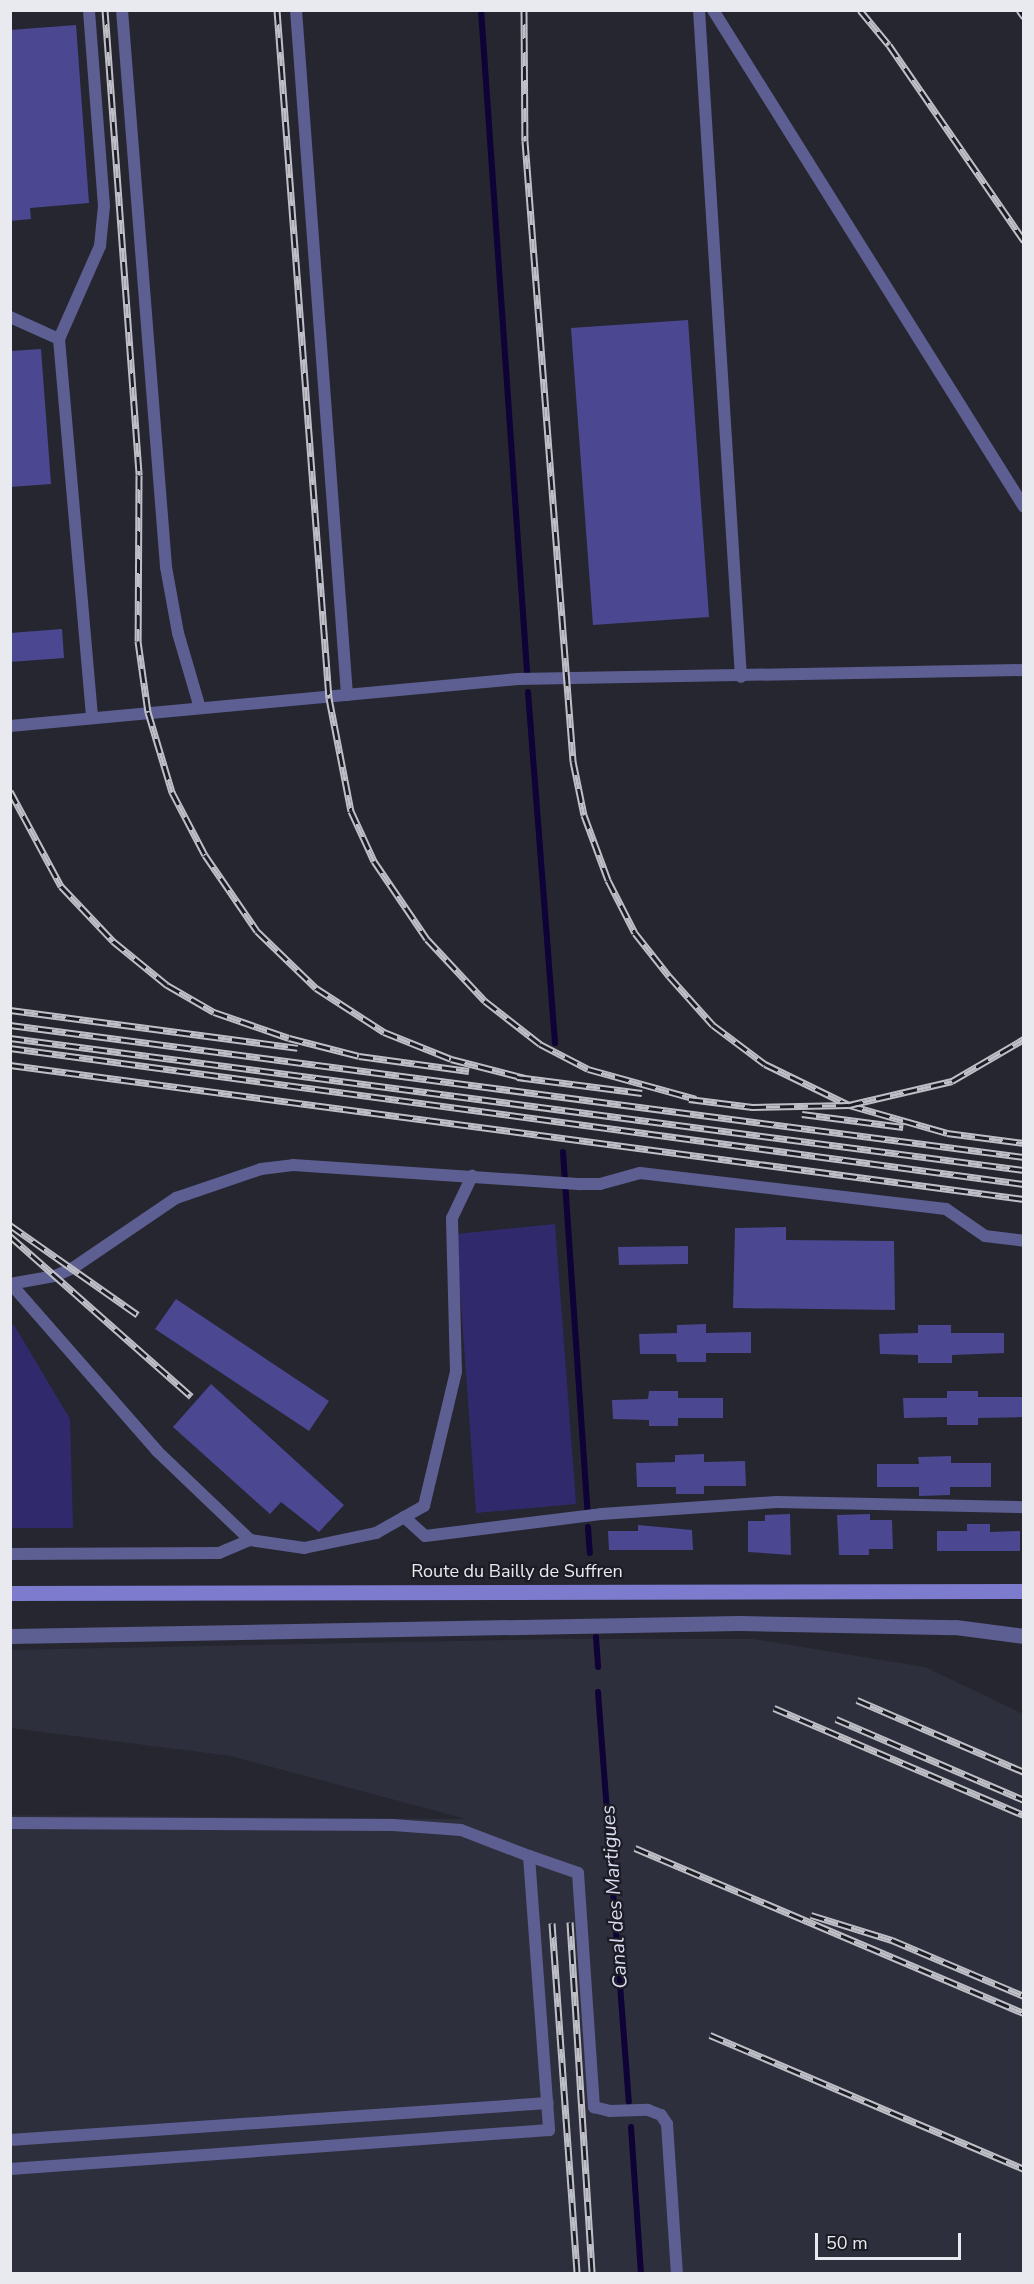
<!DOCTYPE html>
<style>
body{margin:0}
#map{position:relative;width:1034px;height:2284px;overflow:hidden;background:#25262f;font-family:"Nunito Sans",sans-serif}
div>[style]{position:absolute}
.built>*{inset:0;background:#2e2f3d}
.green>*{inset:0;background:#302a6c}
.stream>*{height:6px;margin:-3px;padding:0 3px;transform-origin:3px;border-radius:3px;background:#0e0236}
.building>*{inset:0;background:#4b4791}
.service>*{height:12px;margin:-6px;padding:0 6px;transform-origin:6px;border-radius:6px;background:#5d5e91}
.minor>*{height:15px;margin:-7.5px;padding:0 7.5px;transform-origin:7.5px;border-radius:7.5px;background:#5d5e91}
.secondary>*{height:15px;margin:-7.5px;padding:0 7.5px;transform-origin:7.5px;border-radius:7.5px;background:#7c7bcd}
.rail>*{height:7px;margin-top:-3.5px;transform-origin:0;background:repeating-linear-gradient(90deg,#1c1c25 0 14px,#bfc0c7 0 28px);box-sizing:border-box;border-block:2px solid #bfc0c7}
span{translate:-50% -50%;white-space:nowrap;text-align:center;line-height:1.15;-webkit-text-stroke:4.5px #1c1c25;paint-order:stroke}
.street-label{font-size:18px;color:#e9eaf0}
.water-label{font-size:20px;color:#dbdcf2;font-style:italic}
.frame{position:absolute;inset:0;border:12px solid #e9eaf0;pointer-events:none}
.scale{position:absolute;left:815px;top:2233px;width:146px;height:27px;box-sizing:border-box;border:3px solid #e9eaf0;border-top:0;padding-left:8px;font-size:18px;line-height:21px;white-space:nowrap;color:#e9eaf0;-webkit-text-stroke:4px #1c1c25;paint-order:stroke}
</style>
<div id="map">
<div class="built">
<div style="clip-path:polygon(559px 1639px,753px 1639px,925px 1667px,1023px 1714px,1023px 2273px,11px 2273px,11px 1815px,466px 1819px,231px 1756px,11px 1728px,11px 1650px)"></div>
</div>
<div class="green">
<div style="clip-path:polygon(555px 1224px,576px 1504px,476px 1513px,456px 1234px)"></div>
<div style="clip-path:polygon(11px 1325px,14px 1325px,70px 1419px,73px 1528px,11px 1528px)"></div>
</div>
<div class="stream">
<div style="left:481px;top:10px;width:663px;rotate:86.02deg"></div>
<div style="left:528px;top:692px;width:352px;rotate:85.6deg"></div>
<div style="left:563px;top:1152px;width:357px;rotate:86.1deg"></div>
<div style="left:588px;top:1527px;width:26px;rotate:86deg"></div>
<div style="left:596px;top:1637px;width:30px;rotate:86deg"></div>
<div style="left:598px;top:1692px;width:411px;rotate:85.7deg"></div>
<div style="left:631px;top:2127px;width:147px;rotate:86.1deg"></div>
</div>
<div class="building">
<div style="clip-path:polygon(76px 25px,89px 203px,30px 208px,31px 219px,10px 221px,10px 30px)"></div>
<div style="clip-path:polygon(688px 320px,709px 617px,593px 625px,571px 328px)"></div>
<div style="clip-path:polygon(41px 349px,51px 484px,10px 487px,10px 351px)"></div>
<div style="clip-path:polygon(62px 629px,64px 658px,10px 662px,10px 633px)"></div>
<div style="clip-path:polygon(786px 1227px,786px 1240px,894px 1241px,895px 1310px,733px 1308px,735px 1228px)"></div>
<div style="clip-path:polygon(688px 1246px,688px 1264px,619px 1265px,618px 1247px)"></div>
<div style="clip-path:polygon(176px 1299px,329px 1401px,309px 1431px,155px 1329px)"></div>
<div style="clip-path:polygon(706px 1324px,706px 1333px,751px 1332px,751px 1353px,706px 1353px,706px 1362px,677px 1362px,676px 1354px,640px 1354px,639px 1334px,677px 1333px,677px 1325px)"></div>
<div style="clip-path:polygon(918px 1325px,951px 1325px,951px 1333px,1004px 1333px,1004px 1353px,952px 1355px,952px 1363px,918px 1363px,918px 1355px,880px 1354px,879px 1334px,918px 1333px)"></div>
<div style="clip-path:polygon(211px 1384px,344px 1505px,319px 1532px,281px 1502px,270px 1514px,173px 1427px)"></div>
<div style="clip-path:polygon(649px 1391px,678px 1391px,678px 1398px,723px 1398px,723px 1418px,678px 1418px,678px 1426px,649px 1426px,649px 1420px,613px 1419px,612px 1400px,648px 1399px)"></div>
<div style="clip-path:polygon(947px 1391px,978px 1391px,978px 1397px,1024px 1397px,1024px 1417px,978px 1418px,978px 1425px,947px 1425px,947px 1417px,904px 1418px,903px 1398px,947px 1398px)"></div>
<div style="clip-path:polygon(704px 1454px,704px 1462px,745px 1461px,746px 1486px,704px 1486px,704px 1494px,676px 1494px,676px 1487px,637px 1487px,636px 1463px,675px 1462px,675px 1455px)"></div>
<div style="clip-path:polygon(951px 1456px,951px 1463px,991px 1463px,991px 1487px,950px 1487px,950px 1495px,919px 1496px,919px 1487px,877px 1487px,877px 1464px,919px 1464px,918px 1457px)"></div>
<div style="clip-path:polygon(790px 1514px,791px 1555px,748px 1552px,748px 1521px,765px 1521px,765px 1515px)"></div>
<div style="clip-path:polygon(870px 1514px,870px 1520px,892px 1520px,893px 1549px,869px 1549px,869px 1555px,839px 1555px,837px 1515px)"></div>
<div style="clip-path:polygon(967px 1524px,990px 1524px,990px 1532px,1020px 1531px,1020px 1551px,937px 1551px,937px 1531px,967px 1531px)"></div>
<div style="clip-path:polygon(638px 1525px,692px 1530px,693px 1550px,609px 1550px,608px 1531px,638px 1531px)"></div>
</div>
<div class="service">
<div style="left:122px;top:10px;width:559px;rotate:85.48deg"></div>
<div style="left:166px;top:567px;width:67px;rotate:79.7deg"></div>
<div style="left:178px;top:633px;width:78px;rotate:73.7deg"></div>
<div style="left:296px;top:10px;width:687px;rotate:85.74deg"></div>
<div style="left:699px;top:10px;width:668px;rotate:86.4deg"></div>
<div style="left:713px;top:10px;width:586px;rotate:57.96deg"></div>
<div style="left:10px;top:317px;width:54px;rotate:24.2deg"></div>
<div style="left:59px;top:339px;width:378px;rotate:85deg"></div>
<div style="left:59px;top:339px;width:102px;rotate:-66.2deg"></div>
<div style="left:100px;top:246px;width:40px;rotate:-84.3deg"></div>
<div style="left:104px;top:206px;width:197px;rotate:-94.4deg"></div>
<div style="left:10px;top:726px;width:510px;rotate:-5.29deg"></div>
<div style="left:518px;top:679px;width:506px;rotate:-1.02deg"></div>
<div style="left:10px;top:1284px;width:46px;rotate:-10.1deg"></div>
<div style="left:55px;top:1276px;width:20px;rotate:-24deg"></div>
<div style="left:73px;top:1268px;width:125px;rotate:-34.2deg"></div>
<div style="left:176px;top:1198px;width:90px;rotate:-18.8deg"></div>
<div style="left:261px;top:1169px;width:32px;rotate:-7deg"></div>
<div style="left:293px;top:1165px;width:289px;rotate:3.8deg"></div>
<div style="left:581px;top:1184px;width:19px"></div>
<div style="left:600px;top:1184px;width:41px;rotate:-15.4deg"></div>
<div style="left:640px;top:1173px;width:308px;rotate:6.7deg"></div>
<div style="left:946px;top:1209px;width:47px;rotate:34.7deg"></div>
<div style="left:985px;top:1236px;width:39px;rotate:7deg"></div>
<div style="left:11px;top:1284px;width:222px;rotate:48.8deg"></div>
<div style="left:157px;top:1451px;width:129px;rotate:43.7deg"></div>
<div style="left:250px;top:1540px;width:55px;rotate:8.4deg"></div>
<div style="left:304px;top:1548px;width:74px;rotate:-11.8deg"></div>
<div style="left:376px;top:1533px;width:55px;rotate:-29.4deg"></div>
<div style="left:424px;top:1506px;width:138px;rotate:-76.6deg"></div>
<div style="left:456px;top:1372px;width:154px;rotate:-91.5deg"></div>
<div style="left:452px;top:1218px;width:47px;rotate:-64.5deg"></div>
<div style="left:404px;top:1517px;width:28px;rotate:42deg"></div>
<div style="left:425px;top:1536px;width:177px;rotate:-7.1deg"></div>
<div style="left:601px;top:1514px;width:176px;rotate:-3.9deg"></div>
<div style="left:777px;top:1502px;width:247px;rotate:1.2deg"></div>
<div style="left:10px;top:1554px;width:209px;rotate:-0.3deg"></div>
<div style="left:219px;top:1553px;width:34px;rotate:-23deg"></div>
<div style="left:10px;top:1823px;width:383px;rotate:0.3deg"></div>
<div style="left:393px;top:1825px;width:68px;rotate:4.2deg"></div>
<div style="left:461px;top:1830px;width:73px;rotate:20.9deg"></div>
<div style="left:529px;top:1856px;width:275px;rotate:85.8deg"></div>
<div style="left:549px;top:2130px;width:540px;rotate:175.86deg"></div>
<div style="left:529px;top:1856px;width:52px;rotate:19.1deg"></div>
<div style="left:578px;top:1873px;width:235px;rotate:86.1deg"></div>
<div style="left:594px;top:2107px;width:16px;rotate:14deg"></div>
<div style="left:610px;top:2111px;width:38px;rotate:-2deg"></div>
<div style="left:648px;top:2110px;width:14px;rotate:21deg"></div>
<div style="left:661px;top:2115px;width:11px;rotate:56deg"></div>
<div style="left:667px;top:2124px;width:150px;rotate:86.2deg"></div>
<div style="left:10px;top:2140px;width:539px;rotate:-3.93deg"></div>
</div>
<div class="minor">
<div style="left:10px;top:1636px;width:729px;rotate:-1.02deg"></div>
<div style="left:739px;top:1623px;width:216px;rotate:1.1deg"></div>
<div style="left:955px;top:1627px;width:70px;rotate:7.4deg"></div>
</div>
<div class="secondary">
<div style="left:10px;top:1593px;width:1014px;rotate:-0.11deg"></div>
</div>
<div class="rail">
<div style="left:105px;top:10px;width:466px;rotate:85.8deg"></div>
<div style="left:139px;top:475px;width:166px;rotate:90.3deg"></div>
<div style="left:138px;top:641px;width:72px;rotate:82deg"></div>
<div style="left:148px;top:712px;width:84px;rotate:73.3deg"></div>
<div style="left:172px;top:792px;width:71px;rotate:62.4deg"></div>
<div style="left:205px;top:855px;width:92px;rotate:55.6deg"></div>
<div style="left:257px;top:931px;width:82px;rotate:44deg"></div>
<div style="left:316px;top:988px;width:81px;rotate:32.9deg"></div>
<div style="left:384px;top:1032px;width:72px;rotate:21.9deg"></div>
<div style="left:451px;top:1059px;width:76px;rotate:14.4deg"></div>
<div style="left:277px;top:10px;width:690px;rotate:85.68deg"></div>
<div style="left:329px;top:698px;width:115px;rotate:79deg"></div>
<div style="left:351px;top:811px;width:55px;rotate:65.3deg"></div>
<div style="left:374px;top:861px;width:94px;rotate:55.8deg"></div>
<div style="left:427px;top:939px;width:85px;rotate:46.9deg"></div>
<div style="left:485px;top:1001px;width:70px;rotate:38deg"></div>
<div style="left:540px;top:1044px;width:54px;rotate:27.5deg"></div>
<div style="left:588px;top:1069px;width:112px;rotate:15.5deg"></div>
<div style="left:524px;top:10px;width:131px;rotate:89.6deg"></div>
<div style="left:525px;top:141px;width:622px;rotate:85.57deg"></div>
<div style="left:573px;top:761px;width:55px;rotate:78.5deg"></div>
<div style="left:584px;top:815px;width:69px;rotate:69.7deg"></div>
<div style="left:608px;top:880px;width:59px;rotate:63deg"></div>
<div style="left:635px;top:933px;width:55px;rotate:51.7deg"></div>
<div style="left:669px;top:976px;width:66px;rotate:48.1deg"></div>
<div style="left:713px;top:1025px;width:65px;rotate:36.9deg"></div>
<div style="left:765px;top:1064px;width:93px;rotate:26deg"></div>
<div style="left:849px;top:1105px;width:102px;rotate:15.9deg"></div>
<div style="left:947px;top:1133px;width:78px;rotate:7.4deg"></div>
<div style="left:860px;top:10px;width:45px;rotate:50.4deg"></div>
<div style="left:889px;top:45px;width:238px;rotate:55.4deg"></div>
<div style="left:1019px;top:10px;width:9px;rotate:54deg"></div>
<div style="left:10px;top:791px;width:108px;rotate:61.8deg"></div>
<div style="left:61px;top:886px;width:76px;rotate:46.6deg"></div>
<div style="left:113px;top:941px;width:70px;rotate:39.2deg"></div>
<div style="left:167px;top:985px;width:54px;rotate:29.9deg"></div>
<div style="left:214px;top:1012px;width:79px;rotate:19.1deg"></div>
<div style="left:289px;top:1038px;width:72px;rotate:14.4deg"></div>
<div style="left:359px;top:1056px;width:111px;rotate:7.8deg"></div>
<div style="left:10px;top:1010px;width:290px;rotate:7.5deg"></div>
<div style="left:10px;top:1025px;width:1023px;rotate:7.42deg"></div>
<div style="left:10px;top:1038px;width:1023px;rotate:7.42deg"></div>
<div style="left:10px;top:1048px;width:1023px;rotate:7.64deg"></div>
<div style="left:10px;top:1065px;width:1023px;rotate:7.53deg"></div>
<div style="left:517px;top:1077px;width:126px;rotate:7.3deg"></div>
<div style="left:689px;top:1099px;width:64px;rotate:7.2deg"></div>
<div style="left:752px;top:1107px;width:97px;rotate:-1.2deg"></div>
<div style="left:849px;top:1105px;width:106px;rotate:-13.1deg"></div>
<div style="left:952px;top:1081px;width:83px;rotate:-30.3deg"></div>
<div style="left:802px;top:1114px;width:102px;rotate:7.3deg"></div>
<div style="left:10px;top:1225px;width:156px;rotate:35.1deg"></div>
<div style="left:10px;top:1236px;width:242px;rotate:41.5deg"></div>
<div style="left:857px;top:1700px;width:182px;rotate:23.3deg"></div>
<div style="left:774px;top:1708px;width:272px;rotate:23.2deg"></div>
<div style="left:836px;top:1719px;width:205px;rotate:23.3deg"></div>
<div style="left:635px;top:1848px;width:423px;rotate:23deg"></div>
<div style="left:811px;top:1915px;width:85px;rotate:17.2deg"></div>
<div style="left:892px;top:1940px;width:143px;rotate:23deg"></div>
<div style="left:570px;top:1922px;width:353px;rotate:86.4deg"></div>
<div style="left:552px;top:1923px;width:352px;rotate:85.9deg"></div>
<div style="left:710px;top:2035px;width:341px;rotate:23.1deg"></div>
</div>
<div class="street-label">
<span style="left:517px;top:1571px">Route du Bailly de Suffren</span>
</div>
<div class="water-label">
<span style="left:614px;top:1897px;rotate:-94deg">Canal des Martigues</span>
</div>
<div class="frame"></div>
<div class="scale">50 m</div>
</div>
